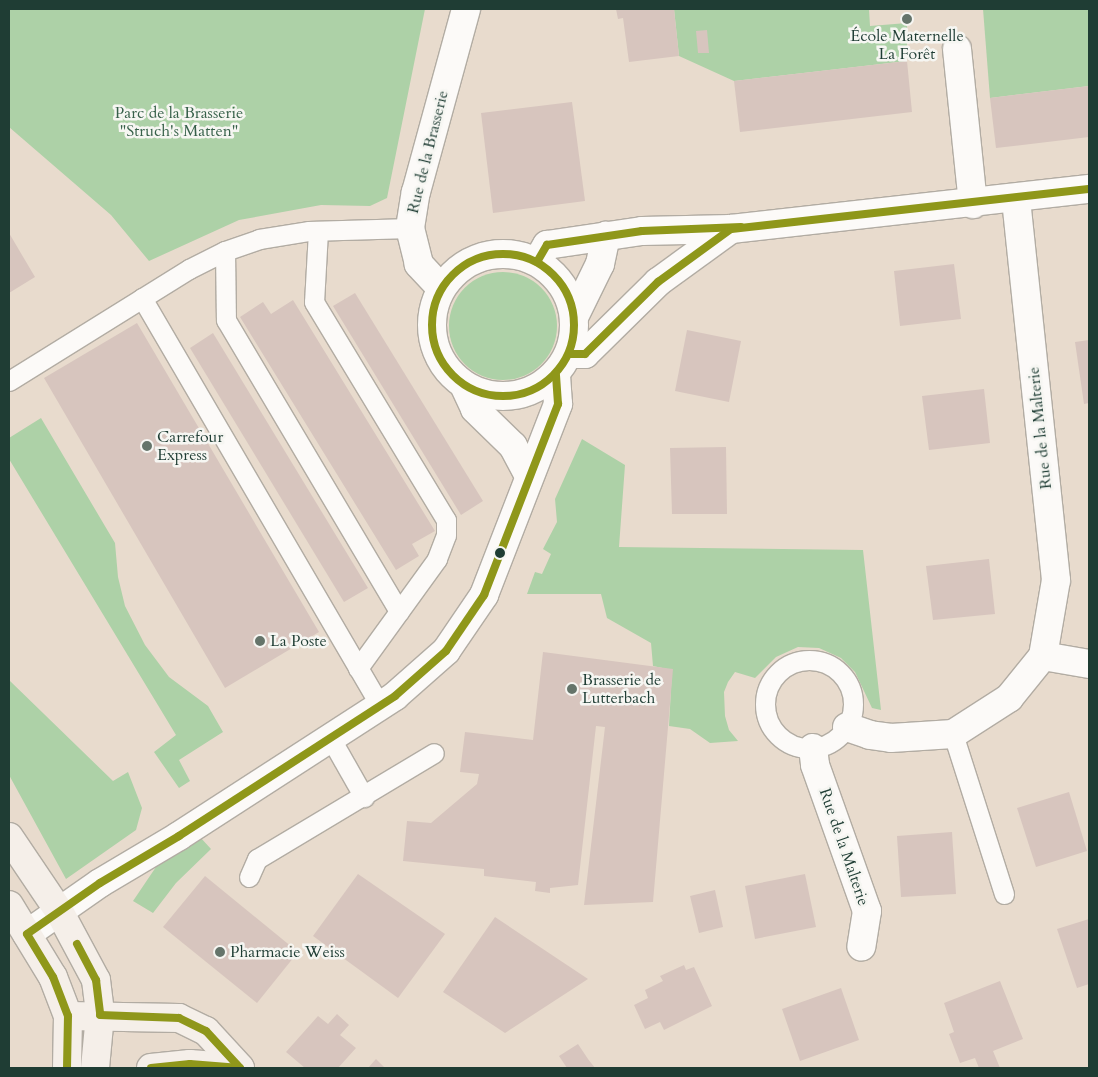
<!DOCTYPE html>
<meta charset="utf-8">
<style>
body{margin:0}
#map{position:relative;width:1098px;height:1077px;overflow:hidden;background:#e8dbcd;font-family:Cardo,serif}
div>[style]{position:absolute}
.green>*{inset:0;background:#add1a7}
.round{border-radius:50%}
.building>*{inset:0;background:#d7c5be}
.roads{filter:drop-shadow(1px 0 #b2aca3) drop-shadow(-1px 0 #b2aca3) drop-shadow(0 1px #b2aca3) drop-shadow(0 -1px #b2aca3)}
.lane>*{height:19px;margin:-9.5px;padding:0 9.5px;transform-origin:9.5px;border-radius:9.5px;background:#fcfaf8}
.lane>.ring{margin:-9.5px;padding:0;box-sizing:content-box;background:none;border:19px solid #fcfaf8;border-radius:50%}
.street>*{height:28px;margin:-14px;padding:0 14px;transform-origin:14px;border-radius:14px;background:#fcfaf8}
.street>.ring{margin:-14px;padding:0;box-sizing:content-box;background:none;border:28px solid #fcfaf8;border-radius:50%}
.secondary>*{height:28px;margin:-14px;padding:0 14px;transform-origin:14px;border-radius:14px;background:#f5efe9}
.bus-1>*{height:8px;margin:-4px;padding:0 4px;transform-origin:4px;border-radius:4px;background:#8f971a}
.bus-1>.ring{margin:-4px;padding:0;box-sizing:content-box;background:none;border:8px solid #8f971a;border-radius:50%}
.dots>*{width:14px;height:14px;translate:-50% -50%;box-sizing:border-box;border:2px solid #f6f6f2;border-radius:50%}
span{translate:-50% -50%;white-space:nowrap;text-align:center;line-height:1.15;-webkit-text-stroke:5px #f6f6f2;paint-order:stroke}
.poi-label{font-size:16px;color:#1f3d34}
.left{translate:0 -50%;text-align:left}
.park-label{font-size:16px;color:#366049}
.street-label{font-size:16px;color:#1f3d34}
.frame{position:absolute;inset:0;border:10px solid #1f3d34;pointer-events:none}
</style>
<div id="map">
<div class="green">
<div style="clip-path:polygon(9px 9px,425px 9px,387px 198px,370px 206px,321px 205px,239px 220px,149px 261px,111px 215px,9px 127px)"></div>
<div style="clip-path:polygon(674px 9px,869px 9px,870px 26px,907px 23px,907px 61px,734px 81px,679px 56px)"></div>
<div style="clip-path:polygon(983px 9px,1089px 9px,1089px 86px,990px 98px)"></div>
<div class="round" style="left:449px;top:272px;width:108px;height:108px"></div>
<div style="clip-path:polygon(41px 418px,115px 543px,118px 577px,125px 606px,145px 645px,169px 677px,208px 706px,223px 732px,179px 760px,190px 781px,179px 788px,154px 752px,176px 735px,9px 459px,9px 438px)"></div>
<div style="clip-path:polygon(582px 439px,625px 465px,619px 547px,863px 550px,881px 710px,872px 708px,855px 672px,841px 658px,819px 648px,798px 647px,776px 657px,755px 678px,735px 672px,728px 682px,724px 692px,725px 716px,729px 730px,738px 741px,710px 743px,690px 729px,669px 726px,672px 670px,653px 666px,651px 643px,607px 618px,601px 594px,527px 594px,535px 572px,542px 574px,551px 554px,543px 549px,557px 522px,555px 499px)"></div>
<div style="clip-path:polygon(9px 680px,113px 781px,128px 772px,142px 808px,136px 830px,66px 879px,9px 775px)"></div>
<div style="clip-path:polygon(200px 837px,211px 849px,176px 883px,153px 913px,133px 901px,156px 867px)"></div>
</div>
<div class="building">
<div style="clip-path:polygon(616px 9px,674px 9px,679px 56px,629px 62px,623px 18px,618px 19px)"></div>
<div style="clip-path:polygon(707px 30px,709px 53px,698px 53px,696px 31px)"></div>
<div style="clip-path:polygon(907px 61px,912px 112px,740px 132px,734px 81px)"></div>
<div style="clip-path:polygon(1089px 86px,1089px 137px,996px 148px,990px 98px)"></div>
<div style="clip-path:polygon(572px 102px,585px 201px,493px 213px,481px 113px)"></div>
<div style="clip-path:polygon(9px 233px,35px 277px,9px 293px)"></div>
<div style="clip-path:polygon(954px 264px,961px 319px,900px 326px,894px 271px)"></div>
<div style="clip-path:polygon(355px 293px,483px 501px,461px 515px,333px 306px)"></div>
<div style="clip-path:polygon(293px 300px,435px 531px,412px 544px,419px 556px,396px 570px,240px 317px,263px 302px,271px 314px)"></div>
<div style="clip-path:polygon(137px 323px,319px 632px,225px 688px,44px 378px)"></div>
<div style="clip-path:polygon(687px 330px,741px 341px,729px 402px,675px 391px)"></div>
<div style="clip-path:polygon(213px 333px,368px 588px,344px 602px,190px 348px)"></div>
<div style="clip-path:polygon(1089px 340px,1089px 403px,1084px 404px,1075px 342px)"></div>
<div style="clip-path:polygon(984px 389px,990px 443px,929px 450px,922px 396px)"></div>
<div style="clip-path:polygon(726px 447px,727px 514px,672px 514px,670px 448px)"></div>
<div style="clip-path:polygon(989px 559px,995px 614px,933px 620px,926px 566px)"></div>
<div style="clip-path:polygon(543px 652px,673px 669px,653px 902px,584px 905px,605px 727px,596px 726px,578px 885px,550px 888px,550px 893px,535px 891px,536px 882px,484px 876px,484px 869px,403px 861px,407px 821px,431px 823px,477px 784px,479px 774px,460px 772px,465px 732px,533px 740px)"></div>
<div style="clip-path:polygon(1069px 792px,1087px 851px,1036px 867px,1017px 808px)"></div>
<div style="clip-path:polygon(952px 832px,956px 894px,901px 897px,897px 836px)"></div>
<div style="clip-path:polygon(358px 874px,445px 934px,398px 998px,313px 936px)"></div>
<div style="clip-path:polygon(805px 874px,816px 927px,755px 939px,745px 886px)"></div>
<div style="clip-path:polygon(205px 876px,298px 952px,257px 1003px,163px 927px)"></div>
<div style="clip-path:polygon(715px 890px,723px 927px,699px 933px,690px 896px)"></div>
<div style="clip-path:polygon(495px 917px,588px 979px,505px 1033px,443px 992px)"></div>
<div style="clip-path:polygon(1089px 919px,1089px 984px,1077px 988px,1057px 929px)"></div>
<div style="clip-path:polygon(684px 965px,686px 970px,694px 967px,712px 1006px,664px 1030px,660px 1022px,645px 1029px,634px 1005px,648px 998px,645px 990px,663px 981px,660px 976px)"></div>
<div style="clip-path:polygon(1000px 981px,1023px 1039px,993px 1051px,1000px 1068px,979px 1068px,975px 1058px,960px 1063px,949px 1034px,954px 1032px,944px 1003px)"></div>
<div style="clip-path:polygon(841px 988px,859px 1040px,800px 1061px,782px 1009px)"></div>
<div style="clip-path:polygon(337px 1014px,349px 1025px,340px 1035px,356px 1048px,338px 1068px,305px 1068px,286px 1052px,318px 1016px,328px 1024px)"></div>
<div style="clip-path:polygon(578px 1044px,588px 1059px,595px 1068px,567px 1068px,559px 1056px)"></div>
<div style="clip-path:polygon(376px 1059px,385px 1068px,368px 1068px)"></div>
</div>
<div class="roads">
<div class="lane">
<div style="left:318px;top:231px;width:71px;rotate:93.2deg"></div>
<div style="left:314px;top:302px;width:255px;rotate:58.8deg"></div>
<div style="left:446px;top:520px;width:15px;rotate:90deg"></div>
<div style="left:446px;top:535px;width:26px;rotate:111deg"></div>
<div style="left:437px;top:559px;width:135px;rotate:125.9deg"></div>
<div style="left:225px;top:251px;width:69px;rotate:89.2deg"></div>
<div style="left:226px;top:320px;width:339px;rotate:59.3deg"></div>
<div style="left:142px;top:298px;width:472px;rotate:59.7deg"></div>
<div style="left:9px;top:381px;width:212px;rotate:-31.9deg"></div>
<div style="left:189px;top:269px;width:40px;rotate:-26.6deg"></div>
<div style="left:225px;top:251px;width:36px;rotate:-19deg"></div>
<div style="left:259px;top:239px;width:51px;rotate:-9.1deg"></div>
<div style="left:309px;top:231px;width:101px;rotate:-1.7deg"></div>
<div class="ring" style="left:765px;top:660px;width:69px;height:69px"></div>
<div style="left:953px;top:734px;width:168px;rotate:72.3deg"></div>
<div style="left:331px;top:739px;width:67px;rotate:60.4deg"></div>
<div style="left:249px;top:877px;width:20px;rotate:-66deg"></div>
<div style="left:257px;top:859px;width:206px;rotate:-30.9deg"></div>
</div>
<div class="street">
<div style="left:957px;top:49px;width:156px;rotate:84.1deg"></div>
<div class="ring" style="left:432px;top:254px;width:114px;height:114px"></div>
<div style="left:537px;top:262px;width:20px;rotate:-60deg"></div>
<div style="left:547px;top:245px;width:96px;rotate:-8.4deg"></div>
<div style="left:642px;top:231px;width:89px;rotate:-1.3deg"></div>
<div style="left:731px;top:229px;width:360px;rotate:-6.4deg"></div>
<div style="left:441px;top:288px;width:33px;rotate:-133deg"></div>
<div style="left:419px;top:264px;width:37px;rotate:-104deg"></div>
<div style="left:410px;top:228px;width:36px;rotate:-81deg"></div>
<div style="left:416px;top:192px;width:190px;rotate:-74.7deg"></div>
<div style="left:574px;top:317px;width:59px;rotate:-63.9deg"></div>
<div style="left:600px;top:264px;width:29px;rotate:-78deg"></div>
<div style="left:569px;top:354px;width:16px"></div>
<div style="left:585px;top:354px;width:103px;rotate:-44.6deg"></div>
<div style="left:658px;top:282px;width:90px;rotate:-36deg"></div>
<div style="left:464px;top:385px;width:26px;rotate:65deg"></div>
<div style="left:475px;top:409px;width:53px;rotate:44.2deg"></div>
<div style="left:513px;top:446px;width:32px;rotate:62deg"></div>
<div style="left:1043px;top:656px;width:47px;rotate:9.9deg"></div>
<div style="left:847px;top:727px;width:24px;rotate:19deg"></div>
<div style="left:870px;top:735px;width:21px;rotate:8deg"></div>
<div style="left:891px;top:738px;width:62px;rotate:-3.7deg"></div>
<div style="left:953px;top:734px;width:67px;rotate:-32.7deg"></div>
<div style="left:1009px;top:698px;width:54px;rotate:-51deg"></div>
<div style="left:1043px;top:656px;width:77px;rotate:-80.3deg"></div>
<div style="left:1056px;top:580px;width:383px;rotate:-96deg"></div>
<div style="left:813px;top:748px;width:17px;rotate:83deg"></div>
<div style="left:815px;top:765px;width:155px;rotate:70.4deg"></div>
<div style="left:867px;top:911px;width:36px;rotate:99deg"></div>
<div style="left:27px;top:934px;width:89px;rotate:-34.9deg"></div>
<div style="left:100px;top:883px;width:92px;rotate:-30.7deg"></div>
<div style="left:179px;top:836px;width:257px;rotate:-32.9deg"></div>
<div style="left:395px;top:696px;width:68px;rotate:-41.4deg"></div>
<div style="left:446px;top:651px;width:68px;rotate:-55.8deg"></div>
<div style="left:484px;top:595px;width:205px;rotate:-68.8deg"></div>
<div style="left:558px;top:404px;width:30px;rotate:-94deg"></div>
</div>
<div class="secondary">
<div style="left:9px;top:837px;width:89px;rotate:56deg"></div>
<div style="left:59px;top:911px;width:78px;rotate:61.8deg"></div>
<div style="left:96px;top:980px;width:35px;rotate:83deg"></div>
<div style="left:100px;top:1015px;width:53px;rotate:95.4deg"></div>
<div style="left:9px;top:905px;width:84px;rotate:58.6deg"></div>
<div style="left:53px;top:977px;width:42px;rotate:69deg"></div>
<div style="left:68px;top:1016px;width:52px;rotate:91.1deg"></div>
<div style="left:68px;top:1016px;width:111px;rotate:1deg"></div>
<div style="left:179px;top:1018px;width:30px;rotate:26deg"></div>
<div style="left:206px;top:1031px;width:50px;rotate:47.4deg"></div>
<div style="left:151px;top:1068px;width:39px;rotate:-6deg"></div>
<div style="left:190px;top:1064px;width:50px;rotate:4.6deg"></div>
</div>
</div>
<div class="bus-1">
<div class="ring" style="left:432px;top:254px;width:134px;height:134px"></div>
<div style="left:537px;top:262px;width:20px;rotate:-60deg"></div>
<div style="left:547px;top:245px;width:96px;rotate:-8.4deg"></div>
<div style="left:642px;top:231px;width:99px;rotate:-2.3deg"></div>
<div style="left:569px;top:354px;width:16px"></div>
<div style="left:585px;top:354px;width:103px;rotate:-44.6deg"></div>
<div style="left:658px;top:282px;width:90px;rotate:-36deg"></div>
<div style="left:731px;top:229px;width:360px;rotate:-6.4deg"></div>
<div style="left:77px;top:944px;width:41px;rotate:62.2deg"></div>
<div style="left:96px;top:980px;width:35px;rotate:83deg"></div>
<div style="left:100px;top:1015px;width:79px;rotate:2.2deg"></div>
<div style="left:179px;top:1018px;width:30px;rotate:26deg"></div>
<div style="left:206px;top:1031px;width:50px;rotate:47.4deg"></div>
<div style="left:67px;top:1068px;width:52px;rotate:-88.9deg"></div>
<div style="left:68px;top:1016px;width:42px;rotate:-111deg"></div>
<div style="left:53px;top:977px;width:50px;rotate:-121.2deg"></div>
<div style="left:27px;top:934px;width:89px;rotate:-34.9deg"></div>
<div style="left:100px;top:883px;width:92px;rotate:-30.7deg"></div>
<div style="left:179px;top:836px;width:257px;rotate:-32.9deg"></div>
<div style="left:395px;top:696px;width:68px;rotate:-41.4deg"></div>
<div style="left:446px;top:651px;width:68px;rotate:-55.8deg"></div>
<div style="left:484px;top:595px;width:205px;rotate:-68.8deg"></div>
<div style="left:558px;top:404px;width:30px;rotate:-94deg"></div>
<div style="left:151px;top:1068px;width:39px;rotate:-6deg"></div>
<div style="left:190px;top:1064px;width:50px;rotate:4.6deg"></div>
</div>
<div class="dots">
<div style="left:907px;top:19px;background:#65746a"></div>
<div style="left:147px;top:446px;background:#65746a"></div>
<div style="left:500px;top:553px;background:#1f3d34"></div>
<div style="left:260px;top:641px;background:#65746a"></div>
<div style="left:572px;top:689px;background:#65746a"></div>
<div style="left:220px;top:952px;background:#65746a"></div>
</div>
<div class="poi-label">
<span style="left:907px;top:45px">École Maternelle<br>La Forêt</span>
<span class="left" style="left:157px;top:446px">Carrefour<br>Express</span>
<span class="left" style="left:270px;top:641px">La Poste</span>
<span class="left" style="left:582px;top:689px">Brasserie de<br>Lutterbach</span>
<span class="left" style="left:230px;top:952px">Pharmacie Weiss</span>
</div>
<div class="park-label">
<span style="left:179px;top:122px">Parc de la Brasserie<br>"Struch's Matten"</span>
</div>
<div class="street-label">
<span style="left:428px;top:152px;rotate:-76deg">Rue de la Brasserie</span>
<span style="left:1040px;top:428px;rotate:-96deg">Rue de la Malterie</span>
<span style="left:844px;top:847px;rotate:71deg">Rue de la Malterie</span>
</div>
<div class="frame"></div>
</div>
